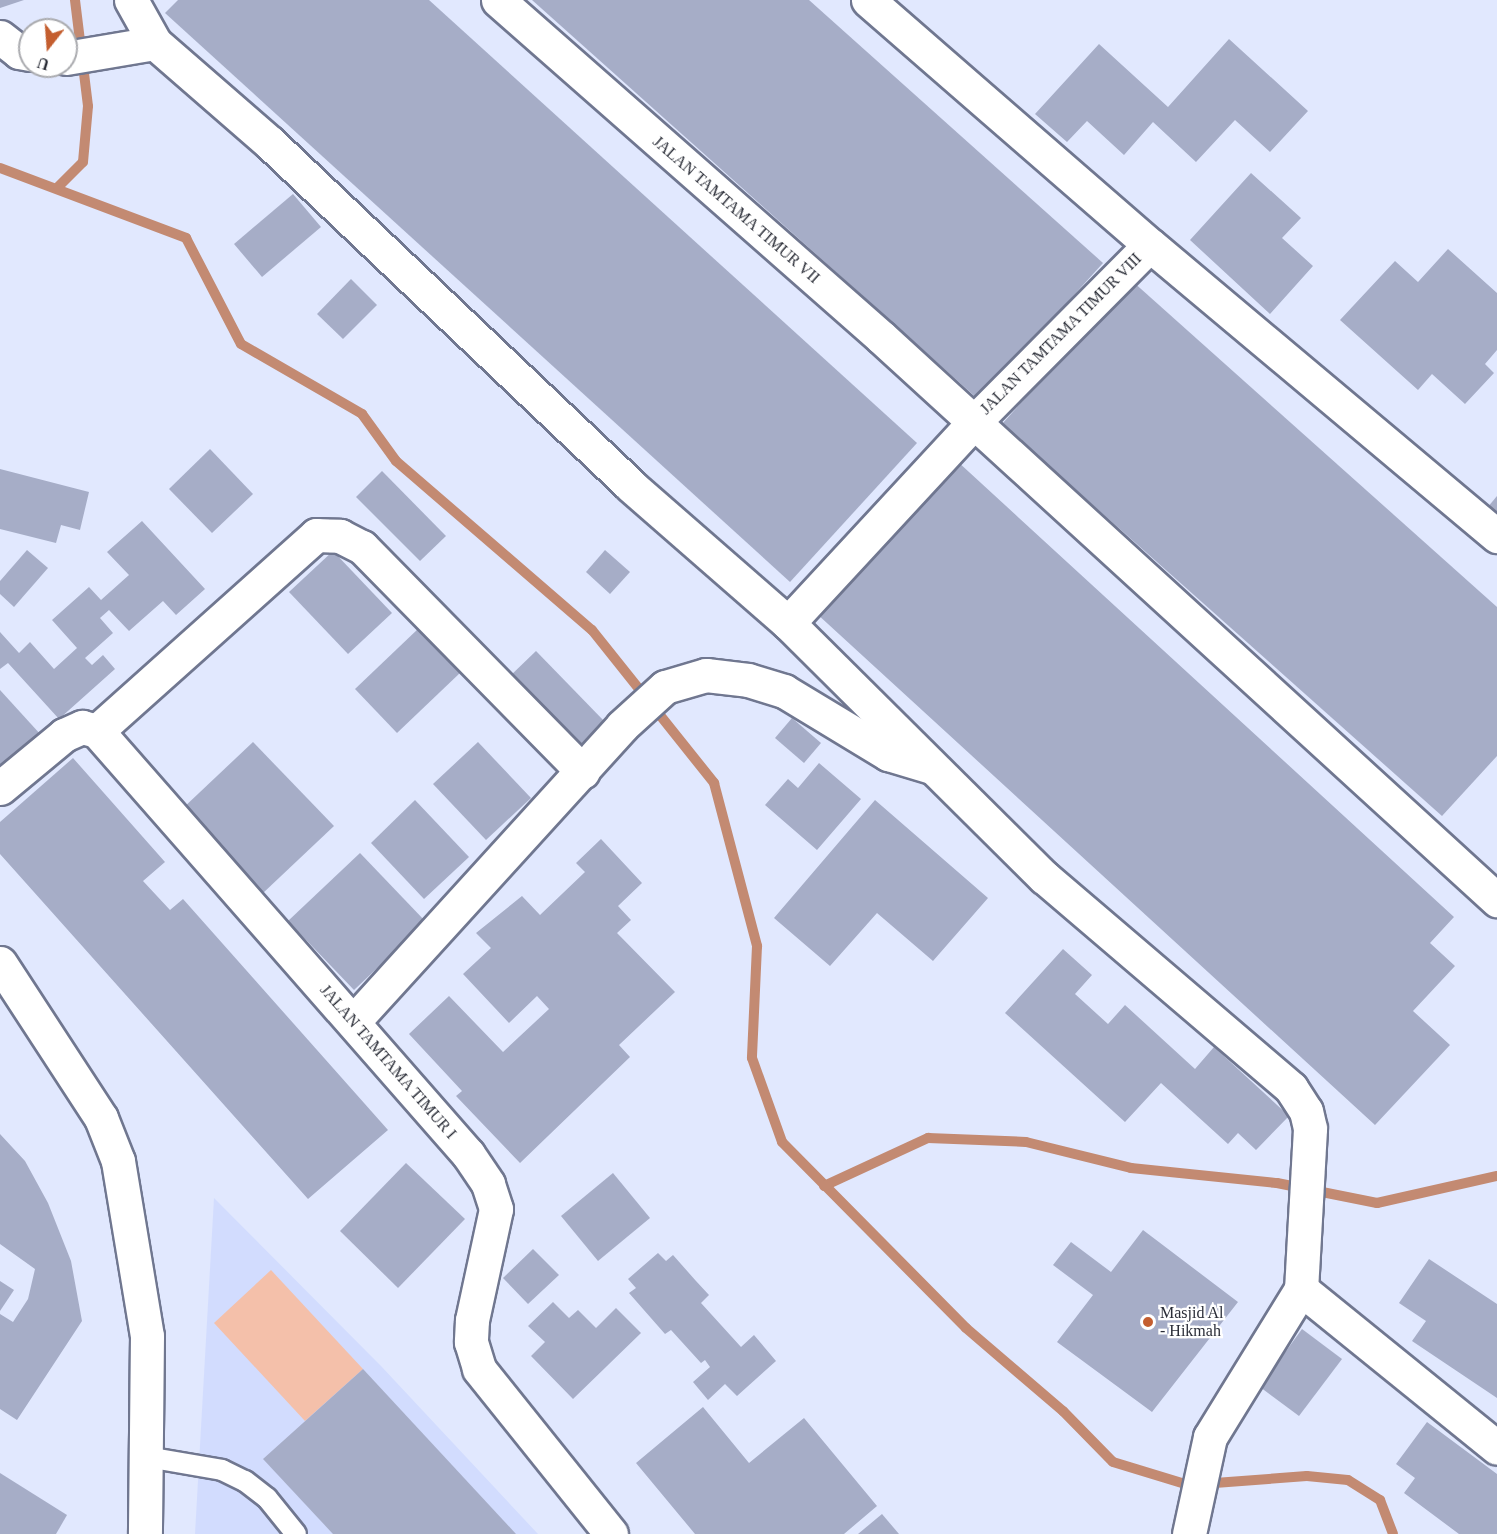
<!DOCTYPE html>
<style>
body{margin:0}
#map{position:relative;width:1497px;height:1534px;overflow:hidden;background:#e1e8fe;font-family:"Times New Roman",serif}
div>[style]{position:absolute}
.built>*{inset:0;background:#d2dcfe}
.green>*{inset:0;background:#f4c0aa}
.stream>*{height:10px;margin:-5px;padding:0 5px;transform-origin:5px;border-radius:5px;background:#c38a72}
.building>*{inset:0;background:#a6adc7}
.roads{filter:drop-shadow(2px 0 #707790) drop-shadow(-2px 0 #707790) drop-shadow(0 2px #707790) drop-shadow(0 -2px #707790)}
.service>*{height:20px;margin:-10px;padding:0 10px;transform-origin:10px;border-radius:10px;background:#fff}
.minor>*{height:33px;margin:-16.5px;padding:0 16.5px;transform-origin:16.5px;border-radius:16.5px;background:#fff}
.dots>*{width:16px;height:16px;translate:-50% -50%;box-sizing:border-box;border:3px solid #fff;border-radius:50%}
span{translate:-50% -50%;white-space:nowrap;text-align:center;line-height:1.15;-webkit-text-stroke:4.5px #fff;paint-order:stroke}
.street-label{font-size:16px;color:#2a2d37}
.poi-label{font-size:16px;color:#2a2d37}
.left{translate:0 -50%;text-align:left}
.north{position:absolute;left:18px;top:18px;width:60px;height:60px;box-sizing:border-box;background:#fff;border:2px solid #aaabaf;border-radius:50%;rotate:197deg;font-size:16px;font-weight:700;line-height:24px;text-align:center;color:#2a2d37}
.north::after{content:'';display:block;margin:auto;width:21px;height:27px;background:#c45e2f;clip-path:polygon(50% 0,100% 100%,50% 72%,0 100%)}
</style>
<div id="map">
<div class="built">
<div style="clip-path:polygon(214px 1198px,381px 1366px,538px 1534px,195px 1534px)"></div>
</div>
<div class="green">
<div style="clip-path:polygon(271px 1270px,363px 1369px,305px 1421px,214px 1323px)"></div>
</div>
<div class="stream">
<div style="left:0;top:168px;width:199px;rotate:20.6deg"></div>
<div style="left:186px;top:238px;width:119px;rotate:62.6deg"></div>
<div style="left:241px;top:344px;width:140px;rotate:30deg"></div>
<div style="left:362px;top:414px;width:58px;rotate:54.1deg"></div>
<div style="left:396px;top:461px;width:259px;rotate:40.8deg"></div>
<div style="left:592px;top:630px;width:196px;rotate:51.4deg"></div>
<div style="left:714px;top:783px;width:169px;rotate:75.2deg"></div>
<div style="left:757px;top:946px;width:112px;rotate:92.6deg"></div>
<div style="left:752px;top:1058px;width:89px;rotate:70.3deg"></div>
<div style="left:782px;top:1142px;width:262px;rotate:45.3deg"></div>
<div style="left:966px;top:1328px;width:128px;rotate:40.6deg"></div>
<div style="left:1063px;top:1411px;width:71px;rotate:45.6deg"></div>
<div style="left:1113px;top:1462px;width:78px;rotate:17deg"></div>
<div style="left:1188px;top:1485px;width:119px;rotate:-4.3deg"></div>
<div style="left:1307px;top:1476px;width:41px;rotate:5.6deg"></div>
<div style="left:1348px;top:1480px;width:38px;rotate:32deg"></div>
<div style="left:1380px;top:1500px;width:36px;rotate:69deg"></div>
<div style="left:58px;top:187px;width:35px;rotate:-45deg"></div>
<div style="left:83px;top:162px;width:56px;rotate:-84.9deg"></div>
<div style="left:88px;top:106px;width:107px;rotate:-97deg"></div>
<div style="left:824px;top:1186px;width:115px;rotate:-24.8deg"></div>
<div style="left:928px;top:1138px;width:98px;rotate:2.3deg"></div>
<div style="left:1026px;top:1142px;width:108px;rotate:13.9deg"></div>
<div style="left:1131px;top:1168px;width:147px;rotate:5.9deg"></div>
<div style="left:1277px;top:1183px;width:102px;rotate:11.3deg"></div>
<div style="left:1377px;top:1203px;width:123px;rotate:-12.7deg"></div>
</div>
<div class="building">
<div style="clip-path:polygon(0 0,24px 0,0 8px)"></div>
<div style="clip-path:polygon(178px 0,429px 0,917px 443px,790px 582px,165px 13px)"></div>
<div style="clip-path:polygon(532px 0,809px 0,1103px 263px,979px 400px)"></div>
<div style="clip-path:polygon(1229px 39px,1308px 111px,1270px 152px,1235px 120px,1196px 162px,1153px 122px,1124px 155px,1087px 121px,1067px 142px,1035px 114px,1099px 44px,1168px 107px)"></div>
<div style="clip-path:polygon(1251px 173px,1301px 218px,1282px 238px,1313px 266px,1270px 314px,1190px 240px)"></div>
<div style="clip-path:polygon(293px 194px,321px 227px,262px 277px,234px 244px)"></div>
<div style="clip-path:polygon(1448px 249px,1497px 293px,1497px 350px,1485px 364px,1494px 373px,1465px 404px,1432px 374px,1418px 390px,1340px 320px,1395px 261px,1418px 282px)"></div>
<div style="clip-path:polygon(351px 279px,377px 305px,343px 339px,317px 314px)"></div>
<div style="clip-path:polygon(1131px 280px,1497px 607px,1497px 756px,1442px 816px,1002px 424px)"></div>
<div style="clip-path:polygon(210px 449px,253px 494px,212px 533px,169px 489px)"></div>
<div style="clip-path:polygon(957px 461px,1454px 917px,1430px 943px,1455px 966px,1413px 1011px,1450px 1045px,1375px 1125px,816px 613px)"></div>
<div style="clip-path:polygon(0 469px,89px 492px,80px 530px,61px 525px,56px 543px,0 529px)"></div>
<div style="clip-path:polygon(382px 471px,446px 536px,420px 561px,356px 497px)"></div>
<div style="clip-path:polygon(1497px 496px,1497px 516px,1487px 508px)"></div>
<div style="clip-path:polygon(142px 521px,205px 589px,176px 615px,163px 601px,129px 631px,109px 610px,100px 618px,113px 633px,85px 658px,92px 665px,103px 655px,115px 669px,59px 719px,8px 663px,0 669px,0 632px,19px 653px,30px 642px,54px 669px,77px 648px,52px 620px,89px 587px,101px 600px,129px 575px,107px 552px)"></div>
<div style="clip-path:polygon(27px 550px,48px 568px,14px 607px,0 594px,0 581px)"></div>
<div style="clip-path:polygon(605px 550px,630px 572px,610px 594px,586px 572px)"></div>
<div style="clip-path:polygon(333px 551px,392px 613px,348px 654px,289px 592px)"></div>
<div style="clip-path:polygon(419px 628px,461px 672px,397px 733px,355px 689px)"></div>
<div style="clip-path:polygon(536px 651px,605px 722px,576px 749px,508px 678px)"></div>
<div style="clip-path:polygon(0 690px,41px 735px,0 772px)"></div>
<div style="clip-path:polygon(792px 718px,821px 743px,804px 763px,775px 738px)"></div>
<div style="clip-path:polygon(253px 742px,334px 826px,262px 894px,181px 810px)"></div>
<div style="clip-path:polygon(478px 742px,531px 798px,486px 840px,433px 784px)"></div>
<div style="clip-path:polygon(73px 758px,165px 862px,143px 881px,170px 910px,183px 899px,388px 1130px,308px 1199px,0 854px,0 822px)"></div>
<div style="clip-path:polygon(819px 763px,861px 799px,817px 850px,765px 805px,788px 779px,798px 788px)"></div>
<div style="clip-path:polygon(415px 800px,469px 857px,424px 899px,371px 843px)"></div>
<div style="clip-path:polygon(875px 800px,988px 898px,933px 961px,877px 913px,830px 966px,774px 918px)"></div>
<div style="clip-path:polygon(601px 839px,642px 883px,618px 906px,631px 920px,617px 933px,675px 992px,619px 1045px,630px 1057px,520px 1163px,456px 1096px,462px 1091px,409px 1034px,449px 996px,503px 1052px,549px 1009px,537px 996px,509px 1023px,463px 974px,491px 948px,476px 933px,522px 896px,540px 915px,585px 872px,576px 863px)"></div>
<div style="clip-path:polygon(360px 853px,426px 922px,354px 990px,288px 921px)"></div>
<div style="clip-path:polygon(1063px 949px,1092px 975px,1075px 994px,1108px 1024px,1125px 1005px,1195px 1069px,1214px 1047px,1289px 1116px,1256px 1150px,1238px 1133px,1228px 1144px,1161px 1083px,1125px 1122px,1005px 1013px)"></div>
<div style="clip-path:polygon(0 1134px,25px 1161px,48px 1203px,71px 1261px,82px 1321px,17px 1420px,0 1409px,0 1314px,13px 1322px,28px 1299px,35px 1269px,0 1244px)"></div>
<div style="clip-path:polygon(406px 1163px,465px 1219px,398px 1288px,340px 1231px)"></div>
<div style="clip-path:polygon(613px 1173px,650px 1218px,598px 1261px,561px 1216px)"></div>
<div style="clip-path:polygon(1143px 1230px,1238px 1302px,1152px 1412px,1057px 1342px,1093px 1295px,1053px 1265px,1071px 1242px,1111px 1272px)"></div>
<div style="clip-path:polygon(533px 1249px,559px 1275px,528px 1304px,503px 1278px)"></div>
<div style="clip-path:polygon(658px 1253px,666px 1261px,673px 1255px,696px 1281px,709px 1295px,701px 1303px,741px 1347px,754px 1335px,776px 1361px,737px 1396px,725px 1384px,708px 1400px,693px 1382px,710px 1367px,705px 1360px,701px 1363px,671px 1330px,665px 1334px,629px 1293px,636px 1288px,628px 1279px)"></div>
<div style="clip-path:polygon(1429px 1259px,1497px 1304px,1497px 1398px,1412px 1341px,1426px 1321px,1399px 1303px)"></div>
<div style="clip-path:polygon(0 1281px,14px 1290px,0 1311px)"></div>
<div style="clip-path:polygon(553px 1302px,569px 1318px,578px 1310px,596px 1328px,616px 1308px,641px 1333px,573px 1399px,531px 1356px,545px 1342px,528px 1326px)"></div>
<div style="clip-path:polygon(1302px 1329px,1342px 1359px,1299px 1416px,1260px 1387px)"></div>
<div style="clip-path:polygon(363px 1369px,516px 1534px,333px 1534px,263px 1459px)"></div>
<div style="clip-path:polygon(703px 1407px,749px 1463px,804px 1418px,877px 1506px,844px 1534px,695px 1534px,636px 1463px)"></div>
<div style="clip-path:polygon(1427px 1422px,1497px 1474px,1497px 1534px,1459px 1534px,1404px 1493px,1415px 1478px,1396px 1464px)"></div>
<div style="clip-path:polygon(0 1473px,67px 1515px,56px 1534px,0 1534px)"></div>
<div style="clip-path:polygon(882px 1514px,899px 1534px,858px 1534px)"></div>
</div>
<div class="roads">
<div class="service">
<div style="left:147px;top:1457px;width:76px;rotate:9.8deg"></div>
<div style="left:222px;top:1470px;width:25px;rotate:26deg"></div>
<div style="left:245px;top:1481px;width:28px;rotate:38deg"></div>
<div style="left:267px;top:1498px;width:46px;rotate:51.1deg"></div>
</div>
<div class="minor">
<div style="left:131px;top:0;width:49px;rotate:60.8deg"></div>
<div style="left:155px;top:43px;width:152px;rotate:41deg"></div>
<div style="left:270px;top:143px;width:498px;rotate:43.5deg"></div>
<div style="left:631px;top:486px;width:208px;rotate:41.1deg"></div>
<div style="left:788px;top:623px;width:361px;rotate:44.8deg"></div>
<div style="left:1044px;top:877px;width:325px;rotate:40.5deg"></div>
<div style="left:1291px;top:1088px;width:27px;rotate:57deg"></div>
<div style="left:1306px;top:1111px;width:18px;rotate:77deg"></div>
<div style="left:1310px;top:1129px;width:160px;rotate:93.2deg"></div>
<div style="left:1301px;top:1289px;width:252px;rotate:39deg"></div>
<div style="left:498px;top:0;width:510px;rotate:41.34deg"></div>
<div style="left:881px;top:337px;width:835px;rotate:42.43deg"></div>
<div style="left:868px;top:0;width:374px;rotate:41deg"></div>
<div style="left:1150px;top:245px;width:453px;rotate:40deg"></div>
<div style="left:0;top:37px;width:24px;rotate:38deg"></div>
<div style="left:19px;top:52px;width:11px;rotate:10deg"></div>
<div style="left:66px;top:58px;width:90px;rotate:-9.6deg"></div>
<div style="left:788px;top:623px;width:271px;rotate:-47.2deg"></div>
<div style="left:972px;top:424px;width:252px;rotate:-45.2deg"></div>
<div style="left:97px;top:731px;width:294px;rotate:-41.8deg"></div>
<div style="left:316px;top:535px;width:24px;rotate:2deg"></div>
<div style="left:340px;top:536px;width:25px;rotate:27deg"></div>
<div style="left:362px;top:547px;width:315px;rotate:45.5deg"></div>
<div style="left:0;top:788px;width:83px;rotate:-39.6deg"></div>
<div style="left:64px;top:735px;width:20px;rotate:-24deg"></div>
<div style="left:82px;top:727px;width:16px;rotate:15deg"></div>
<div style="left:97px;top:731px;width:563px;rotate:48.75deg"></div>
<div style="left:468px;top:1154px;width:36px;rotate:56deg"></div>
<div style="left:488px;top:1184px;width:26px;rotate:72deg"></div>
<div style="left:496px;top:1209px;width:114px;rotate:102.2deg"></div>
<div style="left:472px;top:1320px;width:22px;rotate:93deg"></div>
<div style="left:471px;top:1342px;width:28px;rotate:73deg"></div>
<div style="left:479px;top:1369px;width:211px;rotate:51.3deg"></div>
<div style="left:0;top:963px;width:185px;rotate:56.9deg"></div>
<div style="left:101px;top:1118px;width:46px;rotate:68.4deg"></div>
<div style="left:118px;top:1161px;width:177px;rotate:80.6deg"></div>
<div style="left:147px;top:1336px;width:198px;rotate:90.6deg"></div>
<div style="left:353px;top:1022px;width:400px;rotate:-47.7deg"></div>
<div style="left:622px;top:726px;width:58px;rotate:-42.2deg"></div>
<div style="left:665px;top:687px;width:43px;rotate:-16.3deg"></div>
<div style="left:706px;top:675px;width:42px;rotate:6.8deg"></div>
<div style="left:748px;top:680px;width:38px;rotate:17deg"></div>
<div style="left:784px;top:691px;width:122px;rotate:31.2deg"></div>
<div style="left:888px;top:754px;width:46px;rotate:16.5deg"></div>
<div style="left:1189px;top:1534px;width:99px;rotate:-77.8deg"></div>
<div style="left:1210px;top:1437px;width:174px;rotate:-58.4deg"></div>
</div>
</div>
<div class="dots">
<div style="left:1148px;top:1322px;background:#c45e2f"></div>
</div>
<div class="street-label">
<span style="left:736px;top:210px;rotate:41deg">JALAN TAMTAMA TIMUR VII</span>
<span style="left:1061px;top:334px;rotate:-45deg">JALAN TAMTAMA TIMUR VIII</span>
<span style="left:388px;top:1062px;rotate:49deg">JALAN TAMTAMA TIMUR I</span>
</div>
<div class="poi-label">
<span class="left" style="left:1160px;top:1322px">Masjid Al<br>- Hikmah</span>
</div>
<div class="north">U</div>
</div>
